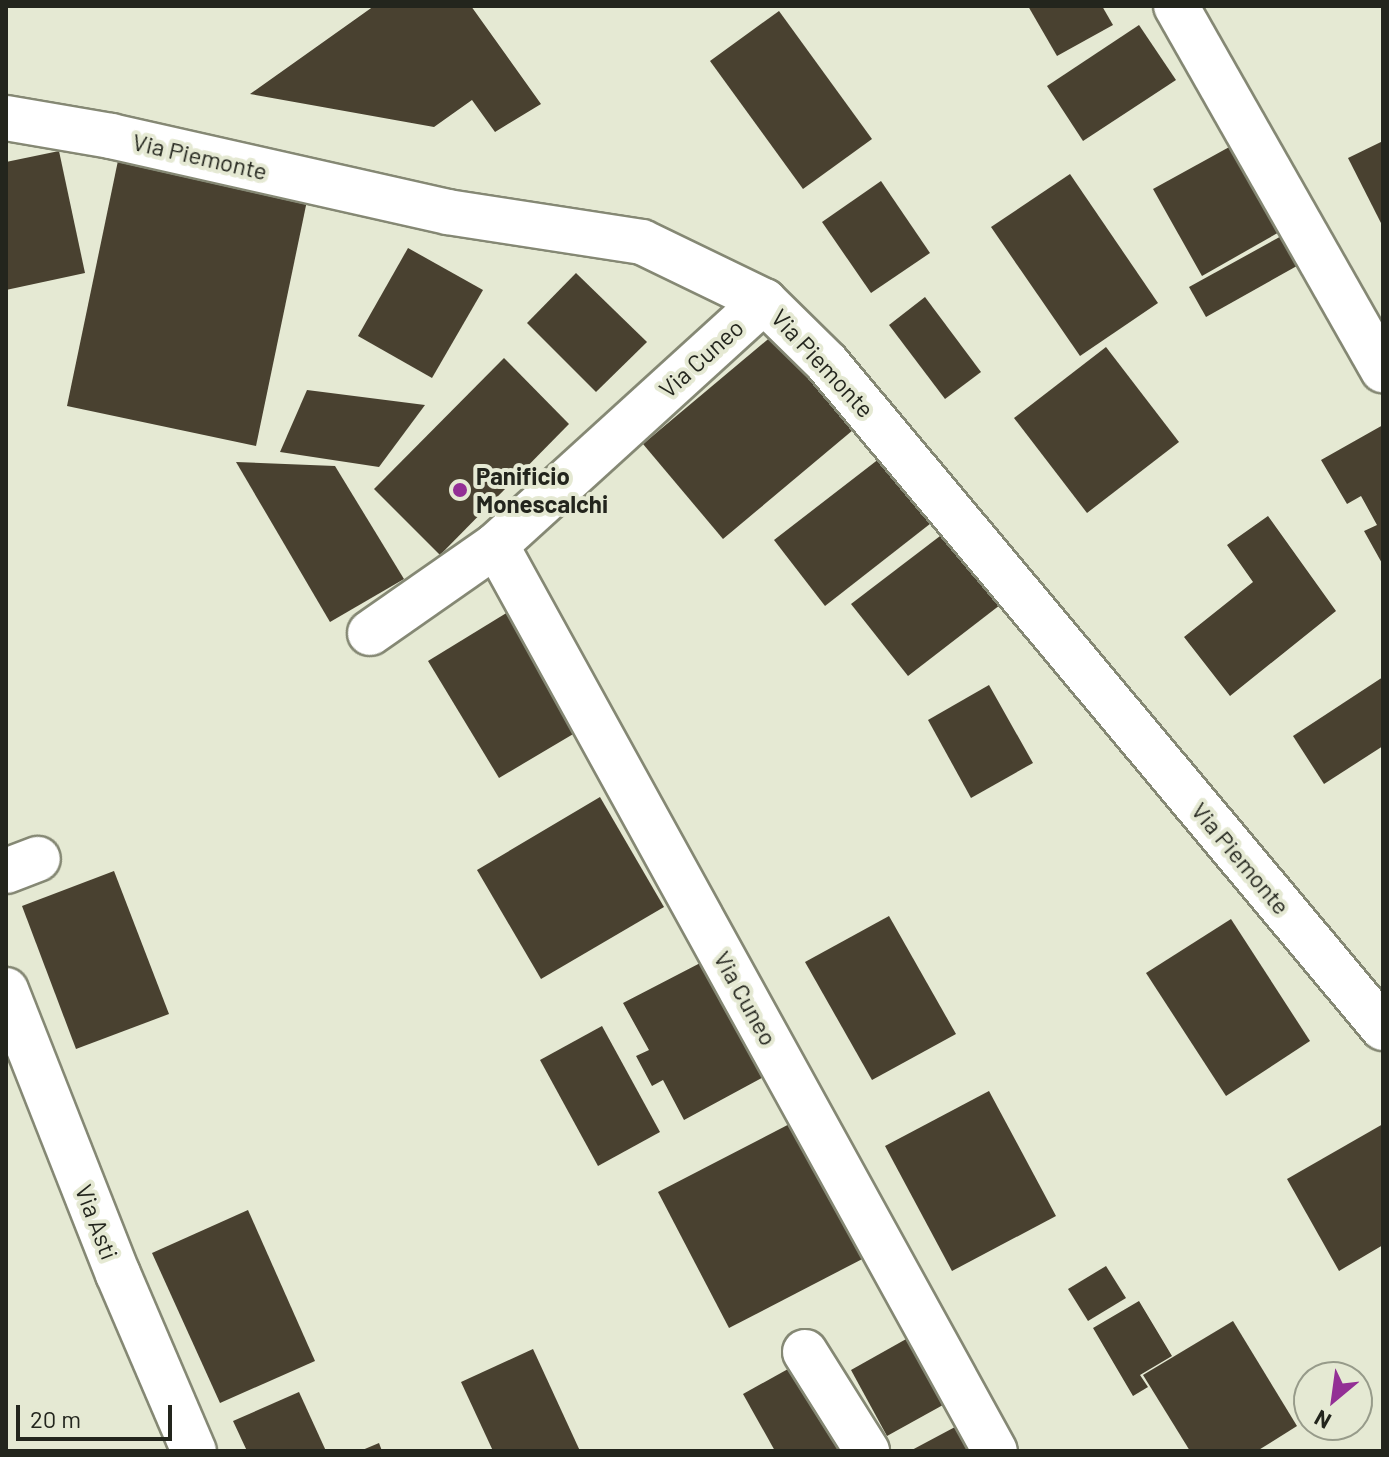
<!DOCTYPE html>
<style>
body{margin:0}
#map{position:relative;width:1389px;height:1457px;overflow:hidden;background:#e5e9d3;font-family:Barlow,sans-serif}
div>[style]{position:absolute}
.building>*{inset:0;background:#494130}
.roads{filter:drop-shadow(2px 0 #858874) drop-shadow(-2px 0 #858874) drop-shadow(0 2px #858874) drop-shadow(0 -2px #858874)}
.minor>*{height:44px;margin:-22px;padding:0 22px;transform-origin:22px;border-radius:22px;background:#fff}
.dots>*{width:22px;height:22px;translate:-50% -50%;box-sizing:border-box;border:4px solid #e5e9d3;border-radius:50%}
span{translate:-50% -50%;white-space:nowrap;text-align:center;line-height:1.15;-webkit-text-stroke:8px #e5e9d3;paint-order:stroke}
.street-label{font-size:24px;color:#23251d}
.poi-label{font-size:24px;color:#23251d;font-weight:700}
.left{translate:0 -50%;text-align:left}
.frame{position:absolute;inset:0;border:8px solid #23251d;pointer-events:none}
.north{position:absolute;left:1293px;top:1361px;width:80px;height:80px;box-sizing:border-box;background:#e5e9d3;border:2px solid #979b8a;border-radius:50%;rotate:209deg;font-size:22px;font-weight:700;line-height:32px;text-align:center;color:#23251d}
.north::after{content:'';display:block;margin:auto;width:28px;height:36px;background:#932f95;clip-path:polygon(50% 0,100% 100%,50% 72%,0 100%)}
.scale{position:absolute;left:16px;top:1405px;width:156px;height:36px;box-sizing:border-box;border:4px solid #23251d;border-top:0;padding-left:10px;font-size:24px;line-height:28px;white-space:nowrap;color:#23251d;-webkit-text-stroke:6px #e5e9d3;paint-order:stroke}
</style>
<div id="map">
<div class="building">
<div style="clip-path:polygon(374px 6px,471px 6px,541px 104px,495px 132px,472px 100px,434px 127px,250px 94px)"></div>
<div style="clip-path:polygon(1028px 6px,1102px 6px,1113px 25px,1057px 56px)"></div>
<div style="clip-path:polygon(779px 11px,872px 139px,803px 189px,710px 61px)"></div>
<div style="clip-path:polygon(1139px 25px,1176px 80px,1083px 141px,1047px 86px)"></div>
<div style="clip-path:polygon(1242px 140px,1290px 226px,1202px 276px,1153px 189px)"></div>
<div style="clip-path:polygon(1383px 141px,1383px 227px,1348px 158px)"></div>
<div style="clip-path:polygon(59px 151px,85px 273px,6px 290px,6px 162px)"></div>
<div style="clip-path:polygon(120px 151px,309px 191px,256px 446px,67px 406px)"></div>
<div style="clip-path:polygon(1070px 174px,1158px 303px,1080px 356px,991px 227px)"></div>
<div style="clip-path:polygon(881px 181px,930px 253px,871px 293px,822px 222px)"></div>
<div style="clip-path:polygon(1287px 233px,1304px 262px,1206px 317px,1189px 287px)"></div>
<div style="clip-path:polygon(408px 248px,483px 290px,432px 378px,358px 336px)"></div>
<div style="clip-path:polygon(576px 273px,647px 342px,596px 392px,527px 323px)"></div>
<div style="clip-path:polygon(925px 297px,981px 372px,945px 399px,889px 325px)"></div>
<div style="clip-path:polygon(779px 330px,859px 425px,723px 539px,643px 444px)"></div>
<div style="clip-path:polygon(1106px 347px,1179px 442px,1087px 513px,1014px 418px)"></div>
<div style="clip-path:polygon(504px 358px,569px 424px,440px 555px,374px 489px)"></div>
<div style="clip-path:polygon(307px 390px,425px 405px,379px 467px,280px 452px)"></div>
<div style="clip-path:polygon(1383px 425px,1383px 565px,1364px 531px,1377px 525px,1361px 496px,1347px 504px,1321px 460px)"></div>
<div style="clip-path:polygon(884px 455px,935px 520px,825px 606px,774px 540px)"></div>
<div style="clip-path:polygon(236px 462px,335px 466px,404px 579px,330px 622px)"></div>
<div style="clip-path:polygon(1268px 516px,1336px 611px,1230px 696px,1184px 637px,1253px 582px,1227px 545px)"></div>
<div style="clip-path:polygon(944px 533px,1000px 605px,908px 676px,851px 604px)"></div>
<div style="clip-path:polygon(508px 612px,580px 730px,499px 778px,428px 661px)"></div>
<div style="clip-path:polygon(1383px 677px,1383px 746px,1324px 784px,1293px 736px)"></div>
<div style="clip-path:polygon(989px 685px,1033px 763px,971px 798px,928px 720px)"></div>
<div style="clip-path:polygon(600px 797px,664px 907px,541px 979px,477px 870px)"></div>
<div style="clip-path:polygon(114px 871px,169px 1014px,76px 1049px,22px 906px)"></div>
<div style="clip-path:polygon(889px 916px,956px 1034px,872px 1080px,805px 962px)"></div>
<div style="clip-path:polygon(1231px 919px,1310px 1041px,1226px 1096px,1146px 973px)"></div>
<div style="clip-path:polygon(706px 960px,767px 1075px,684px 1120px,663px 1080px,652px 1086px,636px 1056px,649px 1050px,623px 1003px)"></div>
<div style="clip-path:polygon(602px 1026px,660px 1132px,598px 1166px,540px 1060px)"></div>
<div style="clip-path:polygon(989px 1091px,1056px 1216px,952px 1271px,885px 1146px)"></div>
<div style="clip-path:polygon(801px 1118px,872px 1254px,729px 1328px,658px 1192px)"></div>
<div style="clip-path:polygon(1383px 1124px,1383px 1245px,1339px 1271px,1287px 1179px)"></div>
<div style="clip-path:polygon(248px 1210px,315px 1361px,220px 1403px,152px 1253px)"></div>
<div style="clip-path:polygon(1106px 1266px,1126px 1298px,1088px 1321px,1068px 1289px)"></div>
<div style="clip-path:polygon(1139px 1301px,1172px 1356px,1140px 1375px,1148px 1387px,1133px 1396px,1093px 1328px)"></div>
<div style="clip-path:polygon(1233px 1321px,1297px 1426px,1257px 1451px,1190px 1451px,1143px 1375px)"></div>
<div style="clip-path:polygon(924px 1329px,961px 1395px,887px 1436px,851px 1370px)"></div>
<div style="clip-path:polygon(533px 1349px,580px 1451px,493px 1451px,461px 1382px)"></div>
<div style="clip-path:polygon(797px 1364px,846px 1451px,775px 1451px,743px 1394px)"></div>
<div style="clip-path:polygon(299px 1392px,326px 1451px,247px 1451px,233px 1421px)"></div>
<div style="clip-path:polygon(970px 1419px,986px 1451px,910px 1451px)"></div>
<div style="clip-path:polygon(379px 1443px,382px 1451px,360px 1451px)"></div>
</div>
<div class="roads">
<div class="minor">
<div style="left:1176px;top:6px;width:419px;rotate:60.4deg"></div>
<div style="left:6px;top:118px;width:107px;rotate:9.7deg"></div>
<div style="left:111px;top:136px;width:345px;rotate:12.7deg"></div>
<div style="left:448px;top:212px;width:196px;rotate:8.8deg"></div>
<div style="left:642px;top:242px;width:136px;rotate:25.8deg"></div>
<div style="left:764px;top:301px;width:88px;rotate:44.5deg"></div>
<div style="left:827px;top:363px;width:867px;rotate:50.1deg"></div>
<div style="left:496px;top:545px;width:1034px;rotate:61.16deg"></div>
<div style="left:370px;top:633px;width:154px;rotate:-34.9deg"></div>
<div style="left:496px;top:545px;width:362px;rotate:-42.3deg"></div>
<div style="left:6px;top:871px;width:34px;rotate:-21deg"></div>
<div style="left:6px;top:990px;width:305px;rotate:68.5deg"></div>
<div style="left:118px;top:1274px;width:193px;rotate:66.8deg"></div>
<div style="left:805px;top:1352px;width:117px;rotate:57.9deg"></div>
</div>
</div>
<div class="dots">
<div style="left:460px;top:490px;background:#932f95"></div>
</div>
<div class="street-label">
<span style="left:200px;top:156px;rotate:13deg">Via Piemonte</span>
<span style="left:701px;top:358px;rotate:-42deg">Via Cuneo</span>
<span style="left:823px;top:363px;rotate:47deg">Via Piemonte</span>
<span style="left:1241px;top:858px;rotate:50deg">Via Piemonte</span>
<span style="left:746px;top:998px;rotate:61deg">Via Cuneo</span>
<span style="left:97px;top:1222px;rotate:69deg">Via Asti</span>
</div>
<div class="poi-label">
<span class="left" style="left:476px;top:490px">Panificio<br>Monescalchi</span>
</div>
<div class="frame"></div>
<div class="north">N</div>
<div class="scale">20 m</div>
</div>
